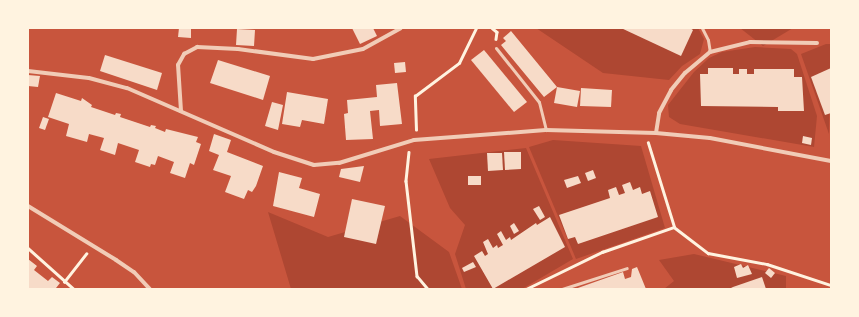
<!DOCTYPE html>
<style>
body{margin:0}
#map{position:relative;width:859px;height:317px;overflow:hidden;background:#c8553d;font-family:"PT Sans",sans-serif}
div>[style]{position:absolute}
.green>*{inset:0;background:#ae4732}
.building>*{inset:0;background:#f7dbc8}
.path>*{height:2.5px;margin:-1.25px;padding:0 1.25px;transform-origin:1.25px;border-radius:1.25px;background:#fff3e0}
.service>*{height:3px;margin:-1.5px;padding:0 1.5px;transform-origin:1.5px;border-radius:1.5px;background:#f1ccb7}
.minor>*{height:4px;margin:-2px;padding:0 2px;transform-origin:2px;border-radius:2px;background:#f1ccb7}
span{translate:-50% -50%;white-space:nowrap;text-align:center;line-height:1.15;-webkit-text-stroke:3px #fff3e0;paint-order:stroke}
.frame{position:absolute;inset:0;border:29px solid #fff3e0;pointer-events:none}
</style>
<div id="map">
<div class="green">
<div style="clip-path:polygon(536px 28px,698px 28px,704px 39px,700px 54px,682px 66px,669px 80px,603px 73px)"></div>
<div style="clip-path:polygon(740px 28px,793px 28px,763px 46px)"></div>
<div style="clip-path:polygon(826px 44px,831px 44px,829px 134px,801px 54px)"></div>
<div style="clip-path:polygon(755px 47px,791px 49px,797px 54px,817px 116px,814px 147px,680px 124px,669px 117px,668px 105px,694px 72px,709px 58px,722px 52px)"></div>
<div style="clip-path:polygon(553px 140px,641px 146px,665px 228px,576px 259px,529px 147px)"></div>
<div style="clip-path:polygon(526px 148px,573px 259px,522px 289px,466px 289px,455px 254px,465px 225px,450px 208px,429px 159px)"></div>
<div style="clip-path:polygon(268px 212px,328px 237px,400px 216px,449px 252px,462px 289px,291px 289px)"></div>
<div style="clip-path:polygon(694px 254px,786px 276px,786px 289px,664px 289px,674px 281px,659px 260px)"></div>
</div>
<div class="building">
<div style="clip-path:polygon(179px 28px,191px 28px,191px 38px,178px 37px)"></div>
<div style="clip-path:polygon(352px 28px,373px 28px,377px 36px,360px 44px)"></div>
<div style="clip-path:polygon(621px 28px,690px 28px,693px 30px,681px 56px)"></div>
<div style="clip-path:polygon(237px 29px,255px 30px,254px 46px,236px 45px)"></div>
<div style="clip-path:polygon(511px 31px,557px 87px,544px 97px,501px 45px,506px 41px,503px 38px)"></div>
<div style="clip-path:polygon(484px 50px,527px 102px,514px 112px,471px 60px)"></div>
<div style="clip-path:polygon(105px 55px,162px 73px,157px 90px,100px 71px)"></div>
<div style="clip-path:polygon(218px 60px,270px 76px,263px 100px,210px 83px)"></div>
<div style="clip-path:polygon(405px 62px,406px 72px,395px 73px,394px 63px)"></div>
<div style="clip-path:polygon(708px 68px,733px 68px,733px 74px,739px 74px,739px 69px,747px 69px,747px 74px,754px 74px,754px 69px,794px 69px,794px 77px,802px 77px,804px 111px,778px 111px,778px 107px,701px 106px,700px 74px,708px 74px)"></div>
<div style="clip-path:polygon(831px 68px,831px 113px,825px 115px,811px 77px)"></div>
<div style="clip-path:polygon(28px 75px,40px 76px,38px 87px,28px 86px)"></div>
<div style="clip-path:polygon(397px 83px,402px 124px,380px 126px,379px 110px,370px 111px,373px 139px,346px 140px,344px 114px,348px 113px,347px 100px,377px 97px,376px 85px)"></div>
<div style="clip-path:polygon(557px 87px,580px 91px,577px 107px,554px 103px)"></div>
<div style="clip-path:polygon(581px 88px,612px 90px,611px 107px,580px 106px)"></div>
<div style="clip-path:polygon(287px 92px,328px 99px,324px 124px,302px 120px,300px 127px,282px 124px)"></div>
<div style="clip-path:polygon(56px 93px,81px 101px,82px 98px,92px 105px,91px 107px,115px 115px,116px 113px,121px 114px,120px 117px,150px 127px,151px 125px,156px 126px,155px 128px,165px 132px,166px 129px,198px 137px,196px 142px,201px 144px,194px 165px,190px 163px,185px 178px,170px 173px,174px 162px,158px 156px,155px 165px,151px 164px,150px 167px,135px 162px,139px 150px,118px 143px,115px 155px,100px 150px,104px 138px,89px 134px,87px 142px,66px 136px,69px 124px,48px 117px)"></div>
<div style="clip-path:polygon(272px 102px,283px 105px,278px 130px,265px 126px)"></div>
<div style="clip-path:polygon(43px 117px,49px 119px,45px 130px,39px 128px)"></div>
<div style="clip-path:polygon(214px 134px,231px 140px,227px 152px,263px 166px,256px 186px,252px 192px,248px 190px,244px 199px,225px 192px,231px 176px,213px 170px,219px 155px,209px 151px)"></div>
<div style="clip-path:polygon(803px 136px,812px 138px,811px 145px,802px 143px)"></div>
<div style="clip-path:polygon(504px 152px,521px 152px,521px 169px,505px 170px)"></div>
<div style="clip-path:polygon(487px 153px,502px 153px,503px 170px,488px 171px)"></div>
<div style="clip-path:polygon(364px 166px,360px 182px,339px 177px,341px 169px)"></div>
<div style="clip-path:polygon(593px 170px,596px 178px,588px 181px,585px 173px)"></div>
<div style="clip-path:polygon(279px 172px,302px 178px,299px 188px,320px 194px,314px 217px,273px 206px)"></div>
<div style="clip-path:polygon(468px 176px,481px 176px,481px 185px,468px 185px)"></div>
<div style="clip-path:polygon(578px 176px,581px 183px,567px 188px,564px 180px)"></div>
<div style="clip-path:polygon(630px 182px,633px 190px,640px 187px,642px 194px,650px 191px,658px 217px,578px 244px,575px 237px,568px 239px,559px 215px,610px 198px,608px 190px,616px 187px,619px 195px,625px 193px,622px 185px)"></div>
<div style="clip-path:polygon(352px 199px,385px 206px,376px 244px,344px 237px)"></div>
<div style="clip-path:polygon(539px 206px,545px 217px,540px 220px,533px 209px)"></div>
<div style="clip-path:polygon(550px 217px,565px 247px,493px 289px,474px 256px,482px 251px,485px 256px,488px 254px,483px 242px,488px 239px,493px 248px,497px 245px,498px 248px,503px 245px,497px 234px,501px 231px,506px 240px,510px 237px,511px 240px,536px 223px,537px 225px)"></div>
<div style="clip-path:polygon(514px 223px,519px 231px,514px 234px,510px 226px)"></div>
<div style="clip-path:polygon(28px 259px,37px 266px,34px 270px,48px 281px,52px 277px,60px 283px,56px 288px,58px 289px,28px 289px)"></div>
<div style="clip-path:polygon(473px 262px,476px 267px,464px 272px,462px 268px)"></div>
<div style="clip-path:polygon(741px 264px,743px 268px,748px 265px,752px 274px,737px 278px,734px 267px)"></div>
<div style="clip-path:polygon(637px 267px,646px 289px,575px 289px,623px 272px,625px 279px,631px 277px,632px 269px)"></div>
<div style="clip-path:polygon(769px 268px,775px 273px,771px 278px,765px 273px)"></div>
<div style="clip-path:polygon(762px 277px,766px 289px,729px 289px,733px 287px)"></div>
</div>
<div class="path">
<div style="left:492px;top:28px;width:6px;rotate:39deg"></div>
<div style="left:497px;top:32px;width:7px;rotate:98deg"></div>
<div style="left:416px;top:130px;width:34px;rotate:-92deg"></div>
<div style="left:415px;top:96px;width:55px;rotate:-36.9deg"></div>
<div style="left:459px;top:63px;width:39px;rotate:-64deg"></div>
<div style="left:409px;top:152px;width:29px;rotate:96deg"></div>
<div style="left:406px;top:181px;width:96px;rotate:83.4deg"></div>
<div style="left:417px;top:276px;width:17px;rotate:50deg"></div>
<div style="left:674px;top:227px;width:43px;rotate:37.4deg"></div>
<div style="left:708px;top:253px;width:60px;rotate:10.6deg"></div>
<div style="left:767px;top:264px;width:67px;rotate:18.2deg"></div>
<div style="left:28px;top:248px;width:62px;rotate:41.7deg"></div>
<div style="left:64px;top:282px;width:36px;rotate:-52deg"></div>
<div style="left:526px;top:289px;width:85px;rotate:-26deg"></div>
<div style="left:602px;top:252px;width:76px;rotate:-19.1deg"></div>
<div style="left:674px;top:227px;width:88px;rotate:-107.2deg"></div>
</div>
<div class="service">
<div style="left:702px;top:28px;width:13px;rotate:63deg"></div>
<div style="left:708px;top:40px;width:12px;rotate:81deg"></div>
<div style="left:496px;top:48px;width:69px;rotate:51.5deg"></div>
<div style="left:539px;top:102px;width:29px;rotate:76deg"></div>
<div style="left:562px;top:289px;width:68px;rotate:-17.9deg"></div>
</div>
<div class="minor">
<div style="left:28px;top:71px;width:61px;rotate:6.5deg"></div>
<div style="left:89px;top:78px;width:39px;rotate:15deg"></div>
<div style="left:127px;top:88px;width:160px;rotate:23.5deg"></div>
<div style="left:274px;top:152px;width:42px;rotate:18deg"></div>
<div style="left:314px;top:165px;width:25px;rotate:-5deg"></div>
<div style="left:339px;top:163px;width:78px;rotate:-17deg"></div>
<div style="left:414px;top:140px;width:132px;rotate:-4.3deg"></div>
<div style="left:546px;top:130px;width:110px;rotate:1.6deg"></div>
<div style="left:656px;top:133px;width:54px;rotate:5.3deg"></div>
<div style="left:710px;top:138px;width:123px;rotate:10.8deg"></div>
<div style="left:181px;top:111px;width:46px;rotate:-93.7deg"></div>
<div style="left:178px;top:65px;width:13px;rotate:-61deg"></div>
<div style="left:184px;top:54px;width:15px;rotate:-28deg"></div>
<div style="left:197px;top:47px;width:41px;rotate:2.8deg"></div>
<div style="left:238px;top:49px;width:76px;rotate:7.6deg"></div>
<div style="left:313px;top:59px;width:51px;rotate:-11.3deg"></div>
<div style="left:363px;top:49px;width:43px;rotate:-28.9deg"></div>
<div style="left:656px;top:133px;width:20px;rotate:-81deg"></div>
<div style="left:659px;top:113px;width:26px;rotate:-62deg"></div>
<div style="left:671px;top:90px;width:22px;rotate:-51deg"></div>
<div style="left:685px;top:73px;width:33px;rotate:-40deg"></div>
<div style="left:710px;top:52px;width:41px;rotate:-14deg"></div>
<div style="left:750px;top:42px;width:67px;rotate:0.9deg"></div>
<div style="left:28px;top:206px;width:103px;rotate:31.5deg"></div>
<div style="left:116px;top:260px;width:22px;rotate:34deg"></div>
<div style="left:134px;top:272px;width:23px;rotate:47deg"></div>
</div>
<div class="frame"></div>
</div>
